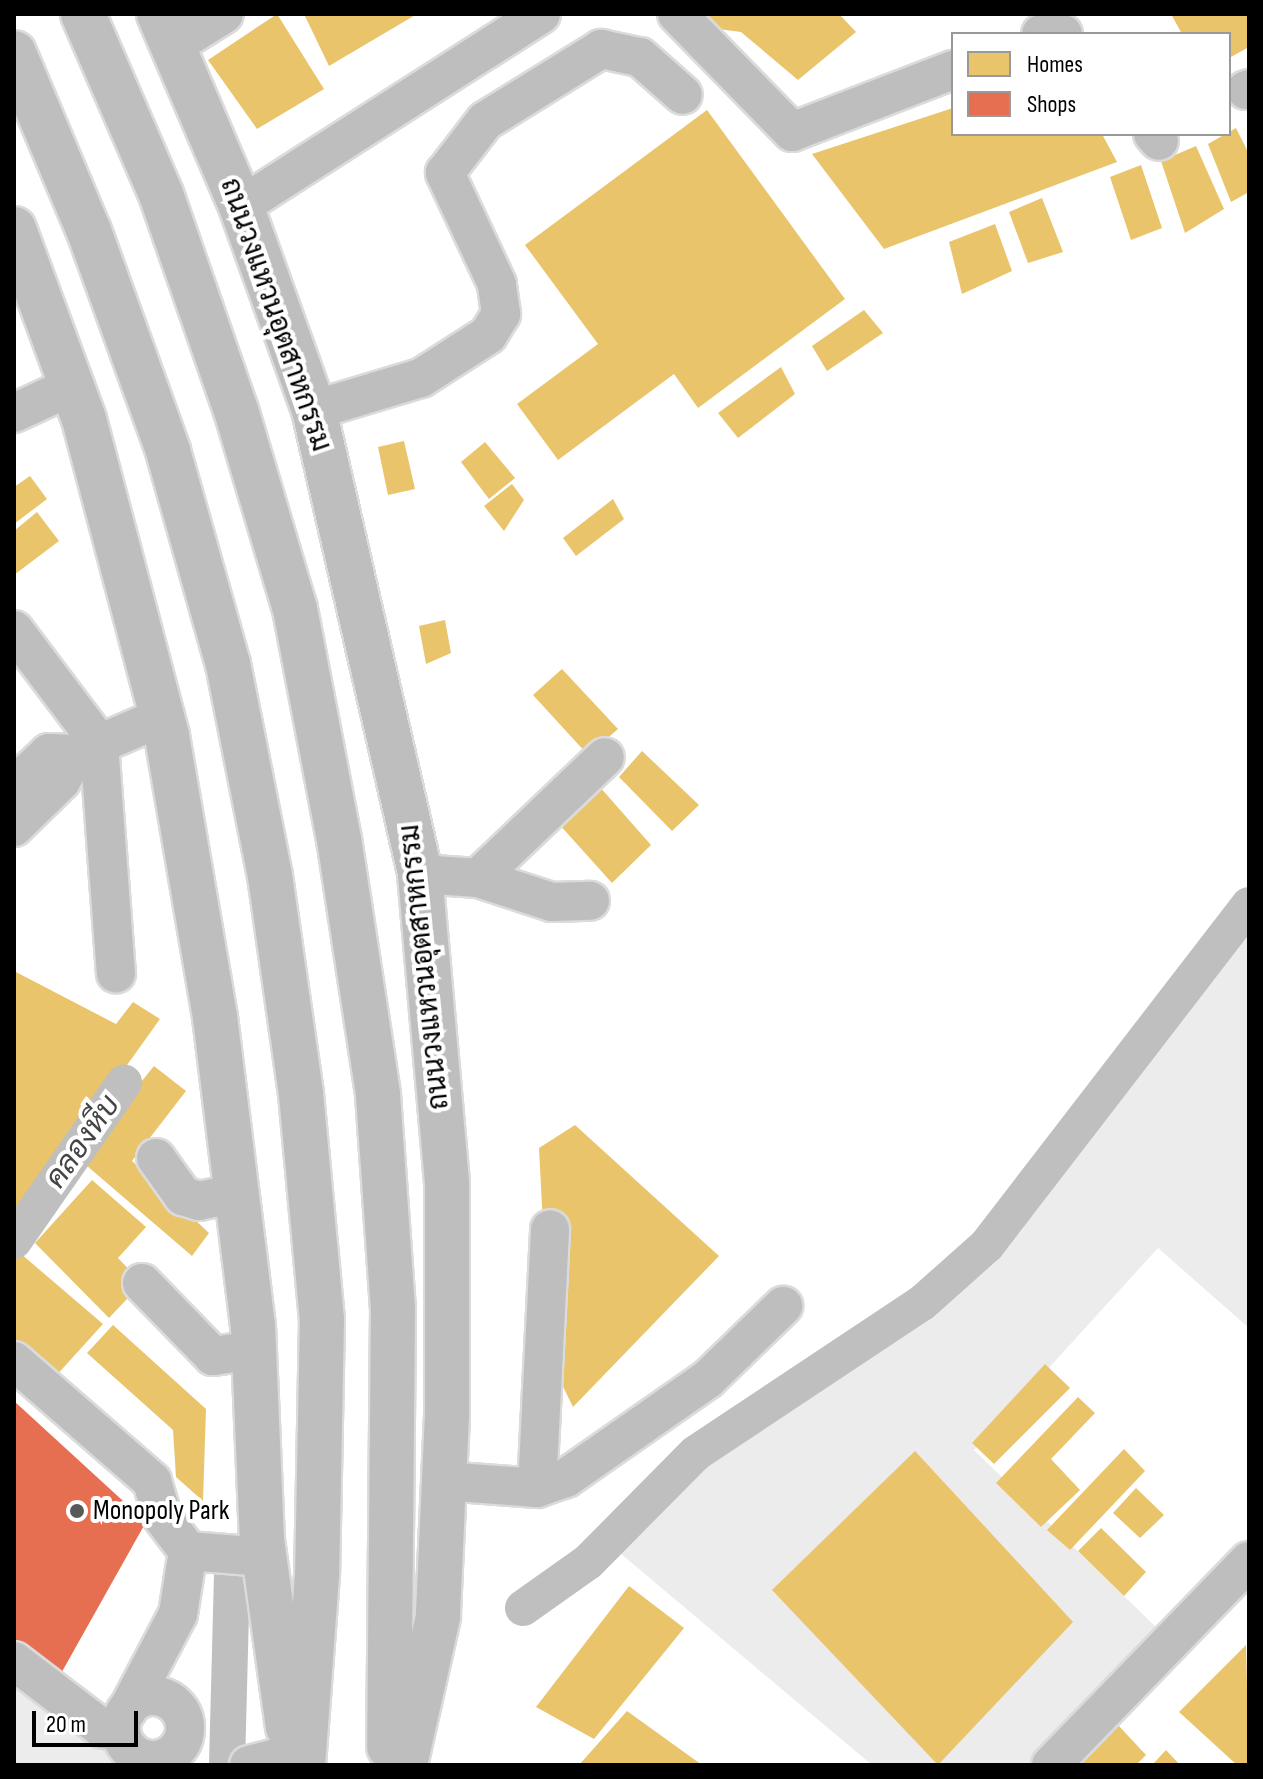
<!DOCTYPE html>
<meta charset="utf-8">
<style>
body{margin:0}
#map{position:relative;width:1263px;height:1779px;overflow:hidden;background:#fff;font-family:"Sofia Sans Condensed",Sarabun,sans-serif}
div>[style]{position:absolute}
.green>*{inset:0;background:#ececec}
.homes>*{inset:0;background:#e9c46a}
.shops>*{inset:0;background:#e76f51}
.canal>*{height:36px;margin:-18px;padding:0 18px;transform-origin:18px;border-radius:18px;background:#bfbfbf}
.roads{filter:drop-shadow(2px 0 #dbdbdb) drop-shadow(-2px 0 #dbdbdb) drop-shadow(0 2px #dbdbdb) drop-shadow(0 -2px #dbdbdb)}
.minor>*{height:38px;margin:-19px;padding:0 19px;transform-origin:19px;border-radius:19px;background:#bebebe}
.minor>.ring{margin:-19px;padding:0;box-sizing:content-box;background:none;border:38px solid #bebebe;border-radius:50%}
.major>*{height:44px;margin:-22px;padding:0 22px;transform-origin:22px;border-radius:22px;background:#bebebe}
.dots>*{width:22px;height:22px;translate:-50% -50%;box-sizing:border-box;border:4px solid #fff;border-radius:50%}
span{translate:-50% -50%;white-space:nowrap;text-align:center;line-height:1.15;-webkit-text-stroke:8px #fff;paint-order:stroke}
.street-label{font-size:28px;color:#000}
.poi-label{font-size:28px;color:#000}
.left{translate:0 -50%;text-align:left}
.water-label{font-size:30px;color:#444;font-style:italic}
.frame{position:absolute;inset:0;border:16px solid #000;pointer-events:none}
.legend{position:absolute;left:951px;top:32px;width:280px;height:104px;box-sizing:border-box;background:#fff;border:2px solid #999;margin:0;padding:10px 14px;list-style:none;font-size:24px;color:#000}
.legend li{display:flex;align-items:center;gap:16px;height:40px}
.legend b{width:40px;border:2px solid #999}
.scale{position:absolute;left:32px;top:1711px;width:106px;height:36px;box-sizing:border-box;border:4px solid #000;border-top:0;padding-left:10px;font-size:24px;line-height:28px;white-space:nowrap;color:#000;-webkit-text-stroke:6px #fff;paint-order:stroke}
</style>
<div id="map">
<div class="green">
<div style="clip-path:polygon(1249px 924px,1249px 1328px,1158px 1248px,974px 1450px,1160px 1631px,1034px 1765px,872px 1765px,614px 1548px,688px 1471px,884px 1340px,980px 1265px,1077px 1152px)"></div>
<div style="clip-path:polygon(14px 1672px,131px 1765px,14px 1765px)"></div>
</div>
<div class="homes">
<div style="clip-path:polygon(277px 14px,324px 89px,257px 129px,208px 60px)"></div>
<div style="clip-path:polygon(304px 14px,417px 14px,329px 66px)"></div>
<div style="clip-path:polygon(696px 14px,839px 14px,856px 32px,798px 80px,741px 32px,703px 27px)"></div>
<div style="clip-path:polygon(1171px 14px,1249px 14px,1249px 47px,1229px 58px,1229px 34px,1182px 34px)"></div>
<div style="clip-path:polygon(953px 108px,953px 134px,1102px 134px,1117px 162px,884px 249px,812px 154px)"></div>
<div style="clip-path:polygon(707px 110px,845px 299px,698px 408px,674px 374px,558px 460px,517px 404px,598px 344px,525px 245px)"></div>
<div style="clip-path:polygon(1236px 128px,1249px 154px,1249px 192px,1231px 202px,1208px 144px)"></div>
<div style="clip-path:polygon(1196px 146px,1224px 209px,1185px 233px,1161px 161px)"></div>
<div style="clip-path:polygon(1141px 165px,1162px 228px,1131px 240px,1110px 177px)"></div>
<div style="clip-path:polygon(1042px 198px,1063px 252px,1028px 263px,1009px 212px)"></div>
<div style="clip-path:polygon(995px 224px,1012px 271px,962px 294px,949px 242px)"></div>
<div style="clip-path:polygon(864px 310px,883px 333px,827px 371px,812px 346px)"></div>
<div style="clip-path:polygon(781px 367px,795px 394px,738px 438px,718px 413px)"></div>
<div style="clip-path:polygon(404px 441px,415px 489px,388px 495px,378px 447px)"></div>
<div style="clip-path:polygon(485px 442px,515px 478px,489px 499px,461px 462px)"></div>
<div style="clip-path:polygon(30px 476px,47px 499px,14px 524px,14px 487px)"></div>
<div style="clip-path:polygon(512px 484px,524px 500px,504px 531px,484px 506px)"></div>
<div style="clip-path:polygon(613px 499px,624px 519px,576px 556px,563px 538px)"></div>
<div style="clip-path:polygon(37px 512px,59px 541px,14px 575px,14px 531px)"></div>
<div style="clip-path:polygon(445px 620px,451px 653px,426px 664px,419px 626px)"></div>
<div style="clip-path:polygon(562px 669px,618px 729px,588px 755px,533px 695px)"></div>
<div style="clip-path:polygon(642px 751px,699px 805px,672px 831px,619px 777px)"></div>
<div style="clip-path:polygon(599px 786px,651px 845px,612px 883px,558px 823px)"></div>
<div style="clip-path:polygon(14px 971px,116px 1024px,133px 1002px,160px 1019px,14px 1223px)"></div>
<div style="clip-path:polygon(154px 1066px,186px 1091px,132px 1161px,209px 1233px,192px 1256px,79px 1159px)"></div>
<div style="clip-path:polygon(575px 1125px,719px 1256px,573px 1407px,550px 1360px,539px 1148px)"></div>
<div style="clip-path:polygon(92px 1180px,146px 1227px,118px 1258px,142px 1283px,109px 1318px,35px 1243px)"></div>
<div style="clip-path:polygon(20px 1253px,103px 1324px,54px 1378px,14px 1344px,14px 1262px)"></div>
<div style="clip-path:polygon(113px 1325px,206px 1409px,203px 1501px,176px 1477px,173px 1430px,87px 1353px)"></div>
<div style="clip-path:polygon(1045px 1364px,1070px 1388px,994px 1464px,972px 1443px)"></div>
<div style="clip-path:polygon(1078px 1397px,1095px 1413px,1051px 1459px,1080px 1490px,1041px 1527px,996px 1483px)"></div>
<div style="clip-path:polygon(1124px 1449px,1145px 1471px,1070px 1550px,1047px 1530px)"></div>
<div style="clip-path:polygon(915px 1451px,1073px 1622px,938px 1765px,772px 1590px)"></div>
<div style="clip-path:polygon(1136px 1488px,1164px 1515px,1140px 1538px,1113px 1513px)"></div>
<div style="clip-path:polygon(1101px 1528px,1146px 1572px,1124px 1596px,1078px 1551px)"></div>
<div style="clip-path:polygon(629px 1586px,684px 1628px,594px 1739px,536px 1707px)"></div>
<div style="clip-path:polygon(1246px 1645px,1249px 1765px,1237px 1765px,1179px 1712px)"></div>
<div style="clip-path:polygon(627px 1711px,702px 1765px,579px 1765px)"></div>
<div style="clip-path:polygon(1118px 1725px,1146px 1755px,1136px 1765px,1078px 1765px)"></div>
<div style="clip-path:polygon(1166px 1750px,1180px 1765px,1152px 1765px)"></div>
</div>
<div class="shops">
<div style="clip-path:polygon(14px 1401px,146px 1522px,59px 1677px,14px 1640px)"></div>
</div>
<div class="canal">
<div style="left:14px;top:1241px;width:193px;rotate:-55.2deg"></div>
<div style="left:523px;top:1608px;width:80px;rotate:-35.3deg"></div>
<div style="left:588px;top:1562px;width:153px;rotate:-45.3deg"></div>
<div style="left:696px;top:1453px;width:271px;rotate:-33.6deg"></div>
<div style="left:922px;top:1303px;width:87px;rotate:-41.7deg"></div>
<div style="left:987px;top:1245px;width:429px;rotate:-52.4deg"></div>
<div style="left:227px;top:1765px;width:197px;rotate:-88.5deg"></div>
</div>
<div class="roads">
<div class="minor">
<div style="left:677px;top:14px;width:165px;rotate:45.7deg"></div>
<div style="left:792px;top:132px;width:173px;rotate:-21.1deg"></div>
<div style="left:1041px;top:34px;width:22px"></div>
<div style="left:173px;top:46px;width:60px;rotate:-32.1deg"></div>
<div style="left:1246px;top:90px;width:3px;rotate:-18deg"></div>
<div style="left:1153px;top:134px;width:9px;rotate:49deg"></div>
<div style="left:241px;top:206px;width:356px;rotate:-32.6deg"></div>
<div style="left:314px;top:410px;width:112px;rotate:-16.7deg"></div>
<div style="left:421px;top:378px;width:80px;rotate:-32.7deg"></div>
<div style="left:488px;top:335px;width:25px;rotate:-58deg"></div>
<div style="left:501px;top:314px;width:30px;rotate:-98deg"></div>
<div style="left:497px;top:284px;width:123px;rotate:-115.1deg"></div>
<div style="left:445px;top:173px;width:66px;rotate:-52.4deg"></div>
<div style="left:485px;top:121px;width:137px;rotate:-31.8deg"></div>
<div style="left:601px;top:49px;width:40px;rotate:12deg"></div>
<div style="left:640px;top:57px;width:57px;rotate:41.5deg"></div>
<div style="left:14px;top:413px;width:64px;rotate:-25deg"></div>
<div style="left:14px;top:630px;width:141px;rotate:53deg"></div>
<div style="left:99px;top:743px;width:231px;rotate:85.8deg"></div>
<div style="left:14px;top:786px;width:48px;rotate:-43.3deg"></div>
<div style="left:49px;top:753px;width:27px;rotate:2deg"></div>
<div style="left:76px;top:754px;width:94px;rotate:-23.3deg"></div>
<div style="left:14px;top:827px;width:66px;rotate:-44.4deg"></div>
<div style="left:61px;top:781px;width:31px;rotate:-61deg"></div>
<div style="left:420px;top:874px;width:58px;rotate:3.9deg"></div>
<div style="left:478px;top:878px;width:175px;rotate:-43.6deg"></div>
<div style="left:478px;top:878px;width:78px;rotate:18deg"></div>
<div style="left:552px;top:902px;width:38px;rotate:-2deg"></div>
<div style="left:156px;top:1158px;width:47px;rotate:54.6deg"></div>
<div style="left:183px;top:1196px;width:17px;rotate:17deg"></div>
<div style="left:199px;top:1201px;width:39px;rotate:-12deg"></div>
<div style="left:142px;top:1283px;width:102px;rotate:45.8deg"></div>
<div style="left:213px;top:1356px;width:42px;rotate:-8.1deg"></div>
<div style="left:14px;top:1361px;width:183px;rotate:41deg"></div>
<div style="left:152px;top:1481px;width:37px;rotate:74deg"></div>
<div style="left:162px;top:1517px;width:43px;rotate:52.6deg"></div>
<div style="left:188px;top:1551px;width:76px;rotate:4.5deg"></div>
<div style="left:444px;top:1481px;width:93px;rotate:4.3deg"></div>
<div style="left:537px;top:1488px;width:31px;rotate:-19deg"></div>
<div style="left:566px;top:1478px;width:173px;rotate:-34.9deg"></div>
<div style="left:708px;top:1379px;width:105px;rotate:-44.2deg"></div>
<div style="left:537px;top:1488px;width:259px;rotate:-87.1deg"></div>
<div style="left:14px;top:1661px;width:112px;rotate:37.4deg"></div>
<div style="left:103px;top:1729px;width:18px;rotate:9deg"></div>
<div class="ring" style="left:121px;top:1696px;width:26px;height:26px"></div>
<div style="left:127px;top:1711px;width:110px;rotate:-62.3deg"></div>
<div style="left:178px;top:1614px;width:64px;rotate:-81deg"></div>
<div style="left:249px;top:1765px;width:43px;rotate:-14.7deg"></div>
<div style="left:1051px;top:1765px;width:284px;rotate:-45.9deg"></div>
</div>
<div class="major">
<div style="left:83px;top:14px;width:196px;rotate:66.6deg"></div>
<div style="left:161px;top:194px;width:229px;rotate:70.9deg"></div>
<div style="left:236px;top:410px;width:208px;rotate:73.5deg"></div>
<div style="left:295px;top:609px;width:234px;rotate:79.2deg"></div>
<div style="left:339px;top:839px;width:259px;rotate:81.3deg"></div>
<div style="left:378px;top:1095px;width:214px;rotate:86deg"></div>
<div style="left:393px;top:1308px;width:439px;rotate:90.5deg"></div>
<div style="left:159px;top:14px;width:209px;rotate:66.9deg"></div>
<div style="left:241px;top:206px;width:217px;rotate:70.3deg"></div>
<div style="left:314px;top:410px;width:476px;rotate:77.1deg"></div>
<div style="left:420px;top:874px;width:311px;rotate:85deg"></div>
<div style="left:447px;top:1184px;width:231px;rotate:90deg"></div>
<div style="left:447px;top:1415px;width:202px;rotate:92.6deg"></div>
<div style="left:438px;top:1617px;width:152px;rotate:102.6deg"></div>
<div style="left:14px;top:53px;width:193px;rotate:67.2deg"></div>
<div style="left:89px;top:231px;width:234px;rotate:70.2deg"></div>
<div style="left:168px;top:451px;width:221px;rotate:74.3deg"></div>
<div style="left:228px;top:664px;width:216px;rotate:78.8deg"></div>
<div style="left:270px;top:876px;width:220px;rotate:81.9deg"></div>
<div style="left:301px;top:1094px;width:226px;rotate:84.7deg"></div>
<div style="left:322px;top:1319px;width:256px;rotate:91.1deg"></div>
<div style="left:317px;top:1575px;width:191px;rotate:94.2deg"></div>
<div style="left:14px;top:229px;width:202px;rotate:69.8deg"></div>
<div style="left:84px;top:419px;width:328px;rotate:75.3deg"></div>
<div style="left:167px;top:736px;width:285px;rotate:80.3deg"></div>
<div style="left:215px;top:1017px;width:311px;rotate:83deg"></div>
<div style="left:253px;top:1326px;width:214px;rotate:87.6deg"></div>
<div style="left:262px;top:1540px;width:189px;rotate:82.1deg"></div>
</div>
</div>
<div class="dots">
<div style="left:77px;top:1511px;background:#595959"></div>
</div>
<div class="street-label">
<span style="left:275px;top:315px;rotate:71deg">ถนนวงแหวนอุตสาหกรรม</span>
<span style="left:425px;top:967px;rotate:-96deg">ถนนวงแหวนอุตสาหกรรม</span>
</div>
<div class="poi-label">
<span class="left" style="left:93px;top:1511px">Monopoly Park</span>
</div>
<div class="water-label">
<span style="left:83px;top:1142px;rotate:-55deg">คลองหีบ</span>
</div>
<div class="frame"></div>
<ul class="legend">
<li><b style="height:22px;background:#e9c46a"></b>Homes</li>
<li><b style="height:22px;background:#e76f51"></b>Shops</li>
</ul>
<div class="scale">20 m</div>
</div>
